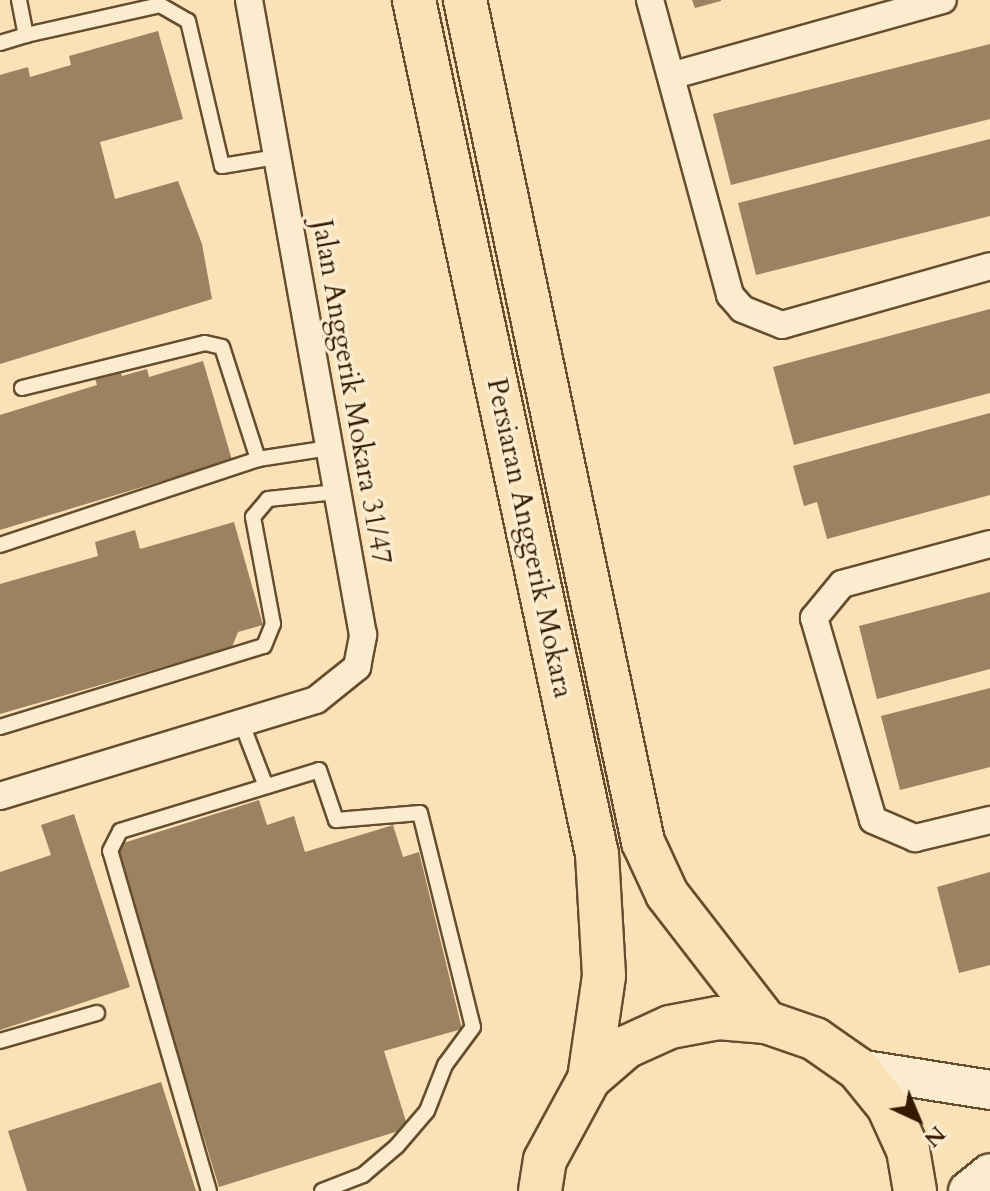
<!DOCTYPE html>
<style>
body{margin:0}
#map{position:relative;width:990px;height:1191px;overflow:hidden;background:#f9e2b7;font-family:Cardo,serif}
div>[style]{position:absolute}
.building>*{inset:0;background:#9b8260}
.roads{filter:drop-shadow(2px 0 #664d2e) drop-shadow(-2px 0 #664d2e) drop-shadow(0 2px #664d2e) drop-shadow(0 -2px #664d2e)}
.lane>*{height:14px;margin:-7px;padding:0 7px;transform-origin:7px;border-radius:7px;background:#fbecd0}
.street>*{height:26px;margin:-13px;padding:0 13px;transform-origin:13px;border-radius:13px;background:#fbecd0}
.secondary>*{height:38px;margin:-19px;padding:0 19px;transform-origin:19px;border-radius:19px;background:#fbecd0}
.primary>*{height:42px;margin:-21px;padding:0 21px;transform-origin:21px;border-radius:21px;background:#f9e2b7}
span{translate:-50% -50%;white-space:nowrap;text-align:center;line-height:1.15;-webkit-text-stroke:7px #fbecd0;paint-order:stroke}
.street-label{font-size:28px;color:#351b01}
.north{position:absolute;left:878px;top:1079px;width:80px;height:80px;-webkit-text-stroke:6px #fbecd0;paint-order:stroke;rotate:136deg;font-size:22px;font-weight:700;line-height:32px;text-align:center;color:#351b01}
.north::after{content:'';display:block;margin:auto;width:28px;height:36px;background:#351b01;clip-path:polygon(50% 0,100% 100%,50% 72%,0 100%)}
</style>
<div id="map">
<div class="building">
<div style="clip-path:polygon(692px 0,721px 0,721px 1px,695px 8px)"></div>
<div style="clip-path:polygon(158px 31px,183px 119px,100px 142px,115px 199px,178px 181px,202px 244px,212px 299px,0 364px,0 75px,28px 67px,30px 77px,71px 65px,69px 56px)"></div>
<div style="clip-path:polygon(990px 44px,990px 119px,731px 185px,713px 114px)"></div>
<div style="clip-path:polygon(990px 139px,990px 216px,756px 275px,738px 203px)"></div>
<div style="clip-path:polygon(990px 309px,990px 393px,794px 445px,773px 367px)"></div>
<div style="clip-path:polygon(203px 361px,232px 460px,0 530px,0 415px,97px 385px,95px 378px,120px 370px,122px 376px,147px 369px,149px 377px)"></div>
<div style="clip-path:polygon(990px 413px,990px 495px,827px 539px,817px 502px,804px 506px,793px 466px)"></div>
<div style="clip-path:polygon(234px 522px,263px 625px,238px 632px,232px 647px,0 714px,0 584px,98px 556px,95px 542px,135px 530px,140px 549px)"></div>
<div style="clip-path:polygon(990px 592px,990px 669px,877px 699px,859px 626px)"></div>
<div style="clip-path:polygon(990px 688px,990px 767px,900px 790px,881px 716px)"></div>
<div style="clip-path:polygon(259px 800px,267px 825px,294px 816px,305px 852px,393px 825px,403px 857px,419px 852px,462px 1029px,384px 1051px,408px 1128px,219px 1187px,114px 846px)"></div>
<div style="clip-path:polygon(74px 814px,130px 987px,0 1030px,0 872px,51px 855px,41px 825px)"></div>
<div style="clip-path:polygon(990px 872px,990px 965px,959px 973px,937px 887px)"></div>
<div style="clip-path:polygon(161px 1082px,196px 1191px,27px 1191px,8px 1131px)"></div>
</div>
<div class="roads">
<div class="lane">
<div style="left:19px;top:0;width:36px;rotate:79deg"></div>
<div style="left:26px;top:35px;width:137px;rotate:-12.6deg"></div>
<div style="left:160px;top:5px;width:32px;rotate:30deg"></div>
<div style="left:188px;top:21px;width:149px;rotate:76.8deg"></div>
<div style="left:222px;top:166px;width:56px;rotate:-9.3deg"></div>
<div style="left:0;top:43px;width:27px;rotate:-17deg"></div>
<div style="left:22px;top:388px;width:188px;rotate:-13.8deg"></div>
<div style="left:205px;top:343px;width:17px;rotate:13deg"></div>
<div style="left:222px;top:347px;width:118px;rotate:72.2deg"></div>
<div style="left:258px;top:459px;width:72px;rotate:-8.8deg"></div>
<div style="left:0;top:545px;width:272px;rotate:-18.4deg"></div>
<div style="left:242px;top:724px;width:64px;rotate:69deg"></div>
<div style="left:0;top:727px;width:276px;rotate:-17.1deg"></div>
<div style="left:264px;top:646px;width:24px;rotate:-68deg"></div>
<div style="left:273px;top:624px;width:109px;rotate:-100.6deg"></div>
<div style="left:253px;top:517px;width:23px;rotate:-50deg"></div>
<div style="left:268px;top:499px;width:69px;rotate:-5.8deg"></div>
<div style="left:0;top:1041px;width:101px;rotate:-16.1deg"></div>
<div style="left:209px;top:1191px;width:354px;rotate:-106.2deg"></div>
<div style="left:110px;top:851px;width:22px;rotate:-63deg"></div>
<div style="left:120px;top:831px;width:208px;rotate:-17deg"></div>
<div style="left:319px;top:770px;width:53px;rotate:71.2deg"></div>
<div style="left:336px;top:820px;width:84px;rotate:-4.8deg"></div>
<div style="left:420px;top:813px;width:220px;rotate:76.1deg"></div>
<div style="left:473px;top:1027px;width:47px;rotate:126.4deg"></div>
<div style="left:445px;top:1065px;width:49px;rotate:111.4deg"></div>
<div style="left:427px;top:1111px;width:46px;rotate:130.6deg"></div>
<div style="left:397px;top:1146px;width:45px;rotate:139.5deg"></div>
<div style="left:363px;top:1175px;width:44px;rotate:158.7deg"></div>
</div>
<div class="street">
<div style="left:650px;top:0;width:306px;rotate:74.8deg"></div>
<div style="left:730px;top:295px;width:18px;rotate:49deg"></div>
<div style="left:742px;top:309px;width:43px;rotate:21.8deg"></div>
<div style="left:782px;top:325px;width:216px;rotate:-15.8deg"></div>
<div style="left:674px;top:75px;width:279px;rotate:-15.6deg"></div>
<div style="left:990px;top:544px;width:153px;rotate:164.9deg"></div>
<div style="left:842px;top:584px;width:44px;rotate:129.5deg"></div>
<div style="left:814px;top:618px;width:210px;rotate:73.7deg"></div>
<div style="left:873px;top:820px;width:46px;rotate:23.2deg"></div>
<div style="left:915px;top:838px;width:77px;rotate:-13.5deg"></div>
<div style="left:0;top:796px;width:330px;rotate:-16.9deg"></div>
<div style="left:316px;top:700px;width:53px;rotate:-38.8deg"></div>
<div style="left:357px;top:667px;width:33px;rotate:-79deg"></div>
<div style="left:363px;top:635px;width:645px;rotate:-100.18deg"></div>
</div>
<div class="secondary">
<div style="left:858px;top:1069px;width:134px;rotate:9deg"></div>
<div style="left:968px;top:1191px;width:28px;rotate:-39deg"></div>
</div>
<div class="primary">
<div style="left:414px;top:0;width:873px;rotate:77.91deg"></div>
<div style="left:597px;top:854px;width:122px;rotate:86.7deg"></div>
<div style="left:604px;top:976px;width:104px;rotate:98.3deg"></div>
<div style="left:465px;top:0;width:861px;rotate:78.06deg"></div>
<div style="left:643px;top:842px;width:57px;rotate:65.2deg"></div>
<div style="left:667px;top:894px;width:162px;rotate:52.3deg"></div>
<div style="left:540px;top:1191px;width:31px;rotate:-81deg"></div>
<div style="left:545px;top:1160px;width:92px;rotate:-61.5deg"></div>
<div style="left:589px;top:1079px;width:49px;rotate:-40.9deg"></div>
<div style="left:626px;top:1047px;width:48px;rotate:-24.4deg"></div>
<div style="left:670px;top:1027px;width:49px;rotate:-10.6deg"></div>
<div style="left:718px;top:1018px;width:48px;rotate:4.8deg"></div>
<div style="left:766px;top:1022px;width:52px;rotate:19.1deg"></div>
<div style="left:815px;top:1039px;width:52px;rotate:34.9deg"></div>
<div style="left:858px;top:1069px;width:48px;rotate:51deg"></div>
<div style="left:888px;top:1106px;width:48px;rotate:65.6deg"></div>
<div style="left:908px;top:1150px;width:42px;rotate:80.3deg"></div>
</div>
</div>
<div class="street-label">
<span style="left:352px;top:392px;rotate:80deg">Jalan Anggerik Mokara 31/47</span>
<span style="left:530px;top:538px;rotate:78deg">Persiaran Anggerik Mokara</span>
</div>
<div class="north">N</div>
</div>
